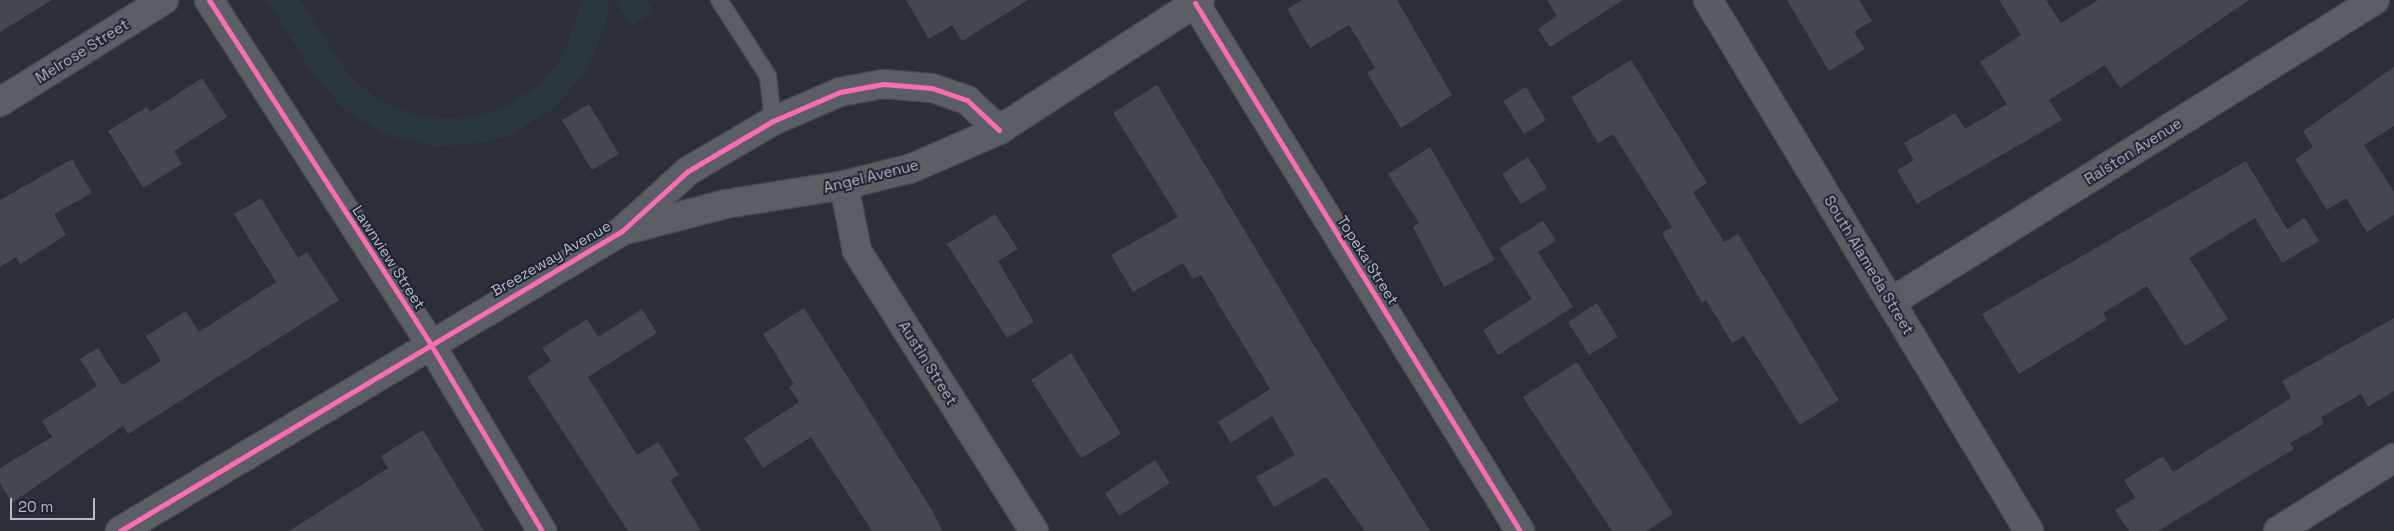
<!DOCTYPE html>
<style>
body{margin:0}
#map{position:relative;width:2394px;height:531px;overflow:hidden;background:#2c2f38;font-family:"Space Grotesk",sans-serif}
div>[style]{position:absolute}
.green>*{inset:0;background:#2a383e}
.building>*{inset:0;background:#45474e}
.roads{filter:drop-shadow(1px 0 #484a51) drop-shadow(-1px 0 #484a51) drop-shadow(0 1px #484a51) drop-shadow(0 -1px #484a51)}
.service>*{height:16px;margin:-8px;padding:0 8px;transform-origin:8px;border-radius:8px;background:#5c5e66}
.minor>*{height:28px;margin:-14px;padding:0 14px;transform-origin:14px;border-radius:14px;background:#5c5e66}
.secondary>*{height:28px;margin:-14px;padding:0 14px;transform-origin:14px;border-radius:14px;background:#5a5c64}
.cycleway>*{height:5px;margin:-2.5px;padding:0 2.5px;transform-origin:2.5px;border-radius:2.5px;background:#f96db3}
span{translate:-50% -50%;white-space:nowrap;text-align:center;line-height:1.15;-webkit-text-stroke:4px #1f2432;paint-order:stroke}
.street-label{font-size:15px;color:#b7bac8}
.scale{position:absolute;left:10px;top:498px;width:85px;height:22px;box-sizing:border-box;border:2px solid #b7bac8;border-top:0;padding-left:6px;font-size:15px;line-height:18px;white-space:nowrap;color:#b7bac8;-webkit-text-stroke:4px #1f2432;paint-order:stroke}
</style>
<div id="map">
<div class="green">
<div style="clip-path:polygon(267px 0,300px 0,347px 73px,379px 101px,418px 116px,460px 119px,501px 109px,537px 87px,564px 55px,582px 0,609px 0,606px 23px,587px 70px,554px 108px,511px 135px,487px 142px,436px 147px,387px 135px,344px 109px,311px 71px)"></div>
<div style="clip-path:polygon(615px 0,647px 0,654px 12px,631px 26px)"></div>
</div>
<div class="building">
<div style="clip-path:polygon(0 0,52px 0,0 32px)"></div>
<div style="clip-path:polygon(906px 0,1028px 0,962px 41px,952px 25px,929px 39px)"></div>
<div style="clip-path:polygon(1302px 0,1397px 0,1452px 95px,1401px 128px,1367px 73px,1375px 68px,1349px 25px,1310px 48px,1287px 9px)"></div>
<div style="clip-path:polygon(1547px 0,1623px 0,1550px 47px,1538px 29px,1557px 16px)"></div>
<div style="clip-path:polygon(1787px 0,1859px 0,1872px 21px,1854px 32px,1865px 49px,1829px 71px)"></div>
<div style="clip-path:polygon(1999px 0,2046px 0,2061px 23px,2098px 0,2249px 0,2120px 88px,2105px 65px,2049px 100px,2062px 120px,1917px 204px,1897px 170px,1914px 160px,1904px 143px,1955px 113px,1965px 129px,2007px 104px,1980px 62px,2021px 35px)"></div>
<div style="clip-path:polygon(1631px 60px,1707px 183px,1693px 192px,1724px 242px,1738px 234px,1839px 400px,1800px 425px,1744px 336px,1732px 343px,1706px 300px,1702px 303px,1662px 233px,1672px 227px,1613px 134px,1598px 143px,1571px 97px)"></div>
<div style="clip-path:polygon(2394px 67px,2394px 126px,2364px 145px,2394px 192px,2394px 215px,2367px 232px,2346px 198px,2327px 210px,2295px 159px,2313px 147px,2303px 131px)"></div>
<div style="clip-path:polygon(202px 78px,227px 117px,174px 151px,182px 164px,143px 188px,108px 131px,147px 107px,150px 112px)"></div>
<div style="clip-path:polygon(1157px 85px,1316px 349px,1430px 531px,1365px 531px,1326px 477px,1274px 507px,1256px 477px,1295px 455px,1272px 416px,1231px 443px,1218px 422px,1270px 389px,1201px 275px,1193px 279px,1183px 263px,1133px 292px,1111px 255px,1178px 217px,1113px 113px)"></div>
<div style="clip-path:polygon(1526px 87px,1546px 120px,1524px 134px,1503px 101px)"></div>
<div style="clip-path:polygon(589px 104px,619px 154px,592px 170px,562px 120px)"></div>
<div style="clip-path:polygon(1430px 147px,1495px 260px,1444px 287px,1413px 227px,1419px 223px,1388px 174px)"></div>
<div style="clip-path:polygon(1528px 157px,1547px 188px,1521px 204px,1502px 174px)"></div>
<div style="clip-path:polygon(72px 159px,92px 193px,54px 214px,66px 235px,20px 264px,16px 257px,0 267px,0 200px)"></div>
<div style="clip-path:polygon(2246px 161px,2287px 229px,2305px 218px,2319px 241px,2282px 263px,2255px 218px,2189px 258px,2228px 319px,2185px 346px,2147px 286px,2103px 313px,2107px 320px,2019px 374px,1982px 314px)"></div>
<div style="clip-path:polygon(261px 198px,298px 258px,307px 252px,339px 300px,128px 434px,123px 426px,12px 503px,0 483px,0 468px,52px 437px,42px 421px,97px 386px,80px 359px,98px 348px,122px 385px,161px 361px,146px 336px,186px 311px,199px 332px,276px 282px,234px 214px)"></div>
<div style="clip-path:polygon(995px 214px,1018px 249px,998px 261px,1034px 322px,1007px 338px,947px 244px)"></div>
<div style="clip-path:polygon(1543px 221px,1556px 241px,1538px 252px,1573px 307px,1498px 355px,1483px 330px,1532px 299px,1499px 248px)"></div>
<div style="clip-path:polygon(1597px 303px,1618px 337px,1589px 355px,1568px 322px)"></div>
<div style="clip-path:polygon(804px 308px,932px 510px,942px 531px,872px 531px,811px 437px,763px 468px,744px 438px,799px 402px,789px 387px,794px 384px,763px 334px)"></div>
<div style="clip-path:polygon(642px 309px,657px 333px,588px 377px,637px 455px,658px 442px,679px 475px,670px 480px,701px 531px,628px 531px,527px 377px,551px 361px,542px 348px,587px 319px,598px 337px)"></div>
<div style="clip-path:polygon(2394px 318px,2394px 391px,2368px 407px,2361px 394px,2321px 417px,2324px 424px,2290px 443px,2294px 449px,2158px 531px,2129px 531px,2115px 510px,2135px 498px,2124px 480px,2163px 456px,2173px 472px,2291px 398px,2282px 381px)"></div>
<div style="clip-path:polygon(1071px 353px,1121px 434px,1081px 458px,1031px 380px)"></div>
<div style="clip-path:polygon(1577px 362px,1673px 514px,1646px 531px,1612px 531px,1523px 397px)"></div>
<div style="clip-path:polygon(423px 430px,484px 531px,289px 531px,388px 468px,381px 456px)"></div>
<div style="clip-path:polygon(1155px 460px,1170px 483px,1119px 516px,1105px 493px)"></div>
</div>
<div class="roads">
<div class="service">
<div style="left:719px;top:0;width:90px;rotate:57.2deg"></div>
<div style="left:768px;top:76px;width:45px;rotate:83.7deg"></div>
</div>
<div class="minor">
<div style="left:209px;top:0;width:410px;rotate:57.2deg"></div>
<div style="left:431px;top:345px;width:217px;rotate:59.2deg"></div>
<div style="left:1195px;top:3px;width:620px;rotate:58.39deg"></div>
<div style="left:0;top:102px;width:193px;rotate:-31.9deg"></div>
<div style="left:844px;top:185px;width:67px;rotate:78.9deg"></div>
<div style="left:857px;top:251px;width:331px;rotate:57.7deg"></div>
<div style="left:626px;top:230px;width:103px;rotate:-14.6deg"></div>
<div style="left:726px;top:204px;width:120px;rotate:-9.1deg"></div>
<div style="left:844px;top:185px;width:70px;rotate:-14deg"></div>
<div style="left:912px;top:168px;width:95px;rotate:-23.6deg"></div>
<div style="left:999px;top:130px;width:239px;rotate:-32.9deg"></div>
<div style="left:1891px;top:302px;width:570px;rotate:-31.96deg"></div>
<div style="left:120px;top:531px;width:585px;rotate:-30.86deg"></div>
<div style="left:622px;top:231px;width:89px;rotate:-42.3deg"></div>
<div style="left:688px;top:171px;width:99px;rotate:-30.5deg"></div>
<div style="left:773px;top:121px;width:73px;rotate:-23.4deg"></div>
<div style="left:840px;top:92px;width:44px;rotate:-10.5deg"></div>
<div style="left:883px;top:84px;width:49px;rotate:4.7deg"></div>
<div style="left:932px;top:88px;width:37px;rotate:19deg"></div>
<div style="left:967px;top:100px;width:44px;rotate:43.2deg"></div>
<div style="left:2278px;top:531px;width:137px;rotate:-32.2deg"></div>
</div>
<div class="secondary">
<div style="left:1708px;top:0;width:620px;rotate:58.85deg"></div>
</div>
</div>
<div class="cycleway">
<div style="left:209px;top:0;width:410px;rotate:57.2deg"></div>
<div style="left:431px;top:345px;width:217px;rotate:59.2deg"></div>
<div style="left:1195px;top:3px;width:620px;rotate:58.39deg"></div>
<div style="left:120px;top:531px;width:585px;rotate:-30.86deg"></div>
<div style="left:622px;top:231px;width:89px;rotate:-42.3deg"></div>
<div style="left:688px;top:171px;width:99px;rotate:-30.5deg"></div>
<div style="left:773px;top:121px;width:73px;rotate:-23.4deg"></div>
<div style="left:840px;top:92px;width:44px;rotate:-10.5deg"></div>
<div style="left:883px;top:84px;width:49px;rotate:4.7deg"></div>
<div style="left:932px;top:88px;width:37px;rotate:19deg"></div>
<div style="left:967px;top:100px;width:44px;rotate:43.2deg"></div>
</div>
<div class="street-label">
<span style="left:82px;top:51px;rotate:-32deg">Melrose Street</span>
<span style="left:2133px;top:151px;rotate:-32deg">Ralston Avenue</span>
<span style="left:871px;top:176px;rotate:-14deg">Angel Avenue</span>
<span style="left:389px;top:257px;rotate:57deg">Lawnview Street</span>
<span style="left:551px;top:258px;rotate:-30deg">Breezeway Avenue</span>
<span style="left:1368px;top:260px;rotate:58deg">Topeka Street</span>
<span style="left:1869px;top:265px;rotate:59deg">South Alameda Street</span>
<span style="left:928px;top:363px;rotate:58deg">Austin Street</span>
</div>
<div class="scale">20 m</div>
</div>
